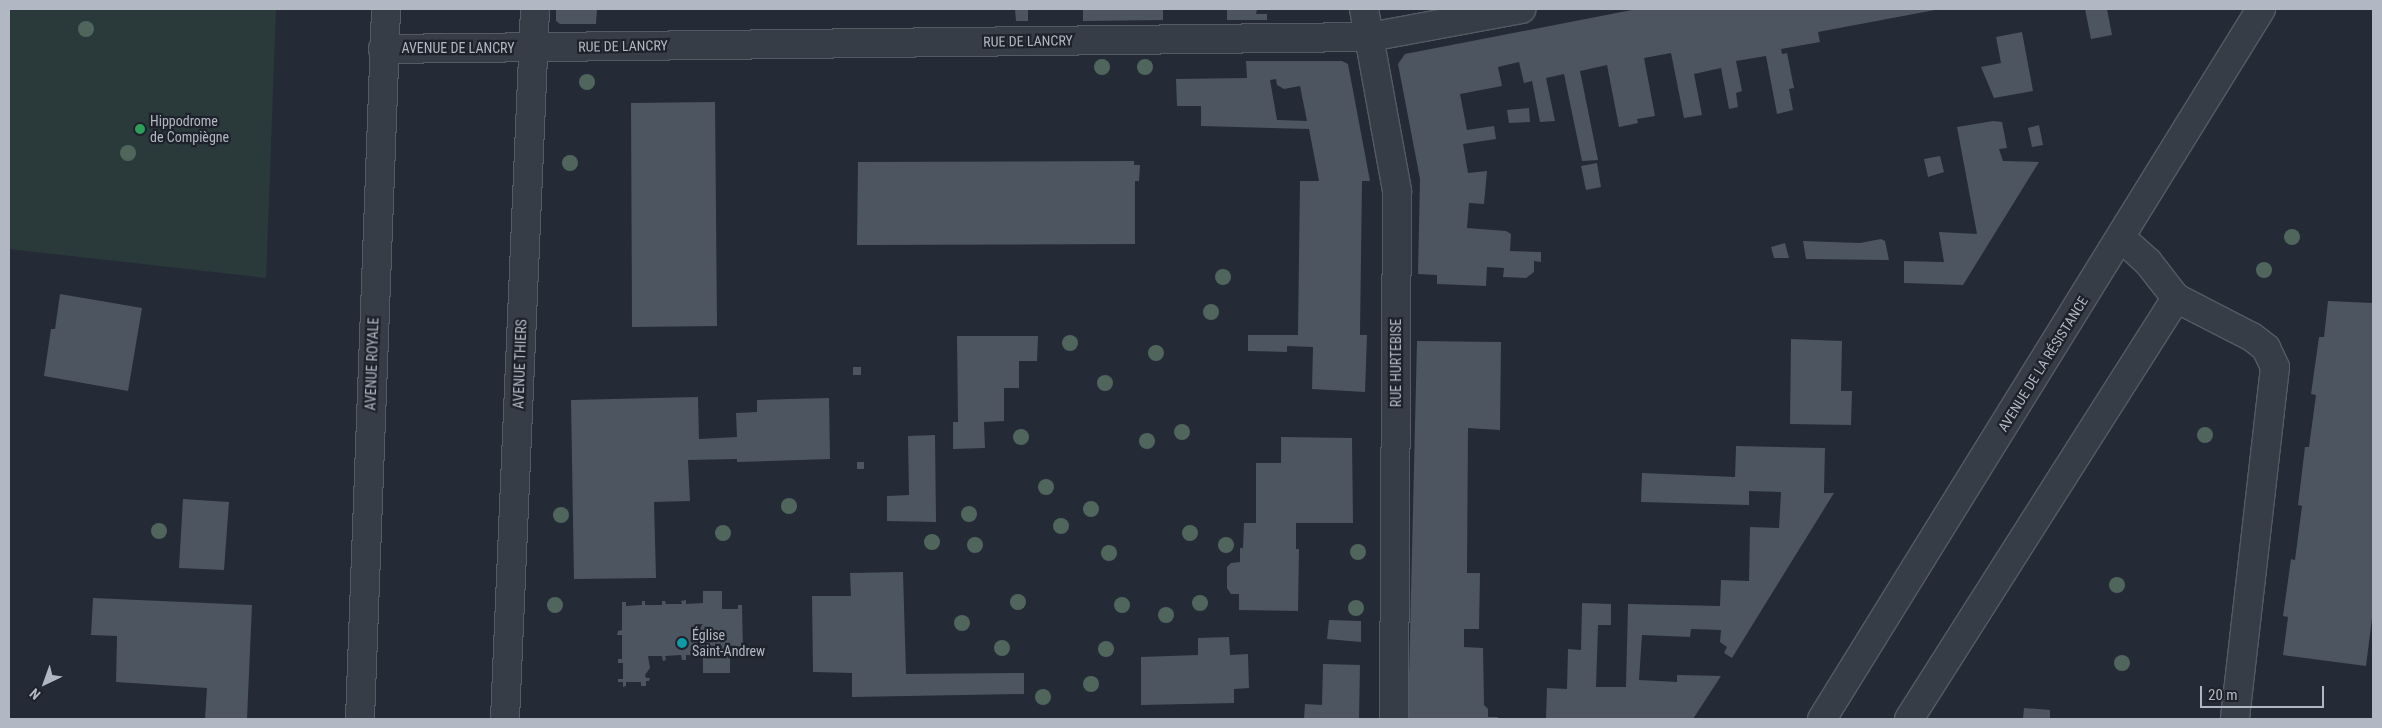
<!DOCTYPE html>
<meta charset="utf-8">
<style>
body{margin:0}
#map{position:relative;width:2382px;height:728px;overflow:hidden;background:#242b36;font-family:"Roboto Condensed",sans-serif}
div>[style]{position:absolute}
.green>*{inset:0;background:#2a3a3b}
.building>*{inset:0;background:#4d5561}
.roads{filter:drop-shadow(1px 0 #555b64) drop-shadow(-1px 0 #555b64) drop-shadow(0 1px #555b64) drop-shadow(0 -1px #555b64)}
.minor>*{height:28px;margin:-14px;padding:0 14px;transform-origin:14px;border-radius:14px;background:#373d47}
.trees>*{width:16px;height:16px;margin:-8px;border-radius:50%;background:#50665d}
.dots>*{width:14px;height:14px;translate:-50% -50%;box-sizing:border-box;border:2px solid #1d222b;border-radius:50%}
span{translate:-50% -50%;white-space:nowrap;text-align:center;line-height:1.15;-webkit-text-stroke:4.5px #1d222b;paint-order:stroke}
.street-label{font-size:14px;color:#b2b8c3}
.poi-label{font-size:14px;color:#b2b8c3}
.left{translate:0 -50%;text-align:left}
.frame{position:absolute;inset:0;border:10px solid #b2b8c3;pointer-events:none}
.north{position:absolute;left:20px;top:658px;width:50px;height:50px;-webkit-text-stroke:4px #1d222b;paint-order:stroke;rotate:222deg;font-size:14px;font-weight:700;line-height:20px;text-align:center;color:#b2b8c3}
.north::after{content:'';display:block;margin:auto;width:18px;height:22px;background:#b2b8c3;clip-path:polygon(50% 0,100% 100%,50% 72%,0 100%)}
.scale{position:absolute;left:2200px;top:686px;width:124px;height:22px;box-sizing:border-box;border:2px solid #b2b8c3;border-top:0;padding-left:6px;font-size:15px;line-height:18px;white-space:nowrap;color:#b2b8c3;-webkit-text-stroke:4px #1d222b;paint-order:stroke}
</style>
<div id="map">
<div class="green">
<div style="clip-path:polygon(9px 9px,276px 9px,266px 278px,9px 249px)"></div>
</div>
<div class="building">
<div style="clip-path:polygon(556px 9px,597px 9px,596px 24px,560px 24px,556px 21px)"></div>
<div style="clip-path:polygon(1015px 9px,1028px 9px,1028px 21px,1016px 21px)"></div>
<div style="clip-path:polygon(1083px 9px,1163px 9px,1163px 20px,1083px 21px)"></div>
<div style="clip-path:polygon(1227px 9px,1257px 9px,1256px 14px,1267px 14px,1267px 20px,1227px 20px)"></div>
<div style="clip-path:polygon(1637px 9px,1935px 10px,1818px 32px,1820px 42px,1781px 49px,1782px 54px,1787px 53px,1794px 88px,1789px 89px,1793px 110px,1777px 114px,1766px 56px,1736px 61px,1742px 91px,1736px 93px,1738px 107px,1729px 109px,1721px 68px,1694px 74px,1702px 115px,1684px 118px,1671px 53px,1644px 58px,1655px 116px,1637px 119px,1638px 123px,1619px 127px,1607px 65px,1580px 71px,1598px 160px,1582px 161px,1564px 74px,1546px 78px,1555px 121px,1540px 122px,1532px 81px,1524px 83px,1519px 62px,1498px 67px,1502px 86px,1460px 94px,1467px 130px,1494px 126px,1496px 139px,1463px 144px,1468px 173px,1487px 171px,1484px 204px,1469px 203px,1467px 228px,1506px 231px,1511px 234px,1510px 251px,1541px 252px,1541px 262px,1534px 261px,1534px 272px,1526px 278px,1503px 277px,1504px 268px,1487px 267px,1486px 286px,1437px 284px,1437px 275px,1418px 274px,1420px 179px,1398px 64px,1405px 54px)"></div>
<div style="clip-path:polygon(2085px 9px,2107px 9px,2112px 35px,2091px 39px)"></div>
<div style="clip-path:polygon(2022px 32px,2033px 91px,1994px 98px,1981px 67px,2001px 63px,1996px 37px)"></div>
<div style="clip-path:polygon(evenodd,1246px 61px,1342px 61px,1348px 64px,1370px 181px,1362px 181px,1360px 335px,1367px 335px,1365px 392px,1312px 389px,1313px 347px,1287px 346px,1287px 352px,1248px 351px,1248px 335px,1298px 335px,1300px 181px,1319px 181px,1309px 129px,1201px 126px,1201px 106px,1177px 106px,1176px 79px,1247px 78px,1246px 61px,1276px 79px,1277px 85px,1284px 89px,1300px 86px,1307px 121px,1277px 120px,1270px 80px,1276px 79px)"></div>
<div style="clip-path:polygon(715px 102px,717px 326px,632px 327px,631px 103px)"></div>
<div style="clip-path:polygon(1529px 108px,1530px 122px,1509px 123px,1507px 110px)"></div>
<div style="clip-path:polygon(1993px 121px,2002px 122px,2007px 148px,1999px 149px,2003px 161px,2039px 162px,1963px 285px,1904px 283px,1904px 261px,1944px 262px,1939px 232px,1977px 234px,1957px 127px)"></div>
<div style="clip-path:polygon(2039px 125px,2043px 145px,2032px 147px,2028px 128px)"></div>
<div style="clip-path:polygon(1940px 156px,1944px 172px,1928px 177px,1924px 159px)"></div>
<div style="clip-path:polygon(1134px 161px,1134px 165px,1140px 165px,1139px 181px,1135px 181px,1135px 244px,857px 245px,858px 162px)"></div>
<div style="clip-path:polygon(1597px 163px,1601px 187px,1586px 190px,1581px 166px)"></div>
<div style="clip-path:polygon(1881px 239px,1885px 241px,1889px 260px,1806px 259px,1803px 241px,1860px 243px)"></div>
<div style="clip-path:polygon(1785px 243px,1789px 258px,1774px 258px,1771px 247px)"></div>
<div style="clip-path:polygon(60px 294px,142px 308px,128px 391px,44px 376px,51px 329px,55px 329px)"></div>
<div style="clip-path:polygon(2328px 301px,2373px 303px,2373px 610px,2366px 666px,2283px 655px,2288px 617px,2283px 616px,2291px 559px,2295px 560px,2302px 506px,2298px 505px,2305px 447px,2309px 447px,2316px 395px,2311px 394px,2319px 337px,2324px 337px)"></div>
<div style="clip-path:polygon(957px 336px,1038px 336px,1037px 361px,1019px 361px,1019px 388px,1004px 388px,1004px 421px,984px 422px,985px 448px,953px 449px,953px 422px,958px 422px)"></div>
<div style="clip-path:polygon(1791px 339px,1842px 341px,1841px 391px,1852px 391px,1851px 425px,1790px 424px)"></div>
<div style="clip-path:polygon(1417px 341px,1501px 342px,1500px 430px,1468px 428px,1467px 573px,1480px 573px,1479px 629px,1464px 629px,1464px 647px,1483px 648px,1484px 705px,1488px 709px,1488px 717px,1498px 717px,1498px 719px,1408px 719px)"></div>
<div style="clip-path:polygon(853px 367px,861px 367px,861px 375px,853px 375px)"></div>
<div style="clip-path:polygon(698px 397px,699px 439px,737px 437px,736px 413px,757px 412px,757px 400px,829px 398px,830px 459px,737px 462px,737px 459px,688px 460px,690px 501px,654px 502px,656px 578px,574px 579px,571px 400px)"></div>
<div style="clip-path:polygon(935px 435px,936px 522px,887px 521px,887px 496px,909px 495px,908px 436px)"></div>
<div style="clip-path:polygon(1281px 437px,1352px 438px,1353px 523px,1296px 523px,1296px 549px,1299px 549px,1298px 611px,1239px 610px,1239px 594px,1231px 594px,1227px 588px,1227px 567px,1231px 563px,1240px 562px,1240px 548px,1243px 548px,1244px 523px,1256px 523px,1256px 463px,1281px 463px)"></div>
<div style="clip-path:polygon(1736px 446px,1825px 448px,1824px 493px,1834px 493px,1732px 658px,1724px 653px,1727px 647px,1720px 642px,1721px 630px,1691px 629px,1690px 637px,1642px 635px,1639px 680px,1677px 682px,1677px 675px,1721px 676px,1693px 719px,1546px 719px,1547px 688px,1567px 689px,1568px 649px,1581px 650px,1582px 603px,1611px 604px,1611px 625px,1598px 625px,1596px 687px,1626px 687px,1628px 604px,1720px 606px,1721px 580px,1749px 581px,1750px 527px,1779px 528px,1781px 492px,1749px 491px,1749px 505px,1641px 502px,1642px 473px,1735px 477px)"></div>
<div style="clip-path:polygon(857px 462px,864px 462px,864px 469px,857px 469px)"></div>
<div style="clip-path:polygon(183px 499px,229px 502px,224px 570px,179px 568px)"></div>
<div style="clip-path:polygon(903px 572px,906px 674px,1024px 673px,1024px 694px,852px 697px,852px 673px,813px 672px,812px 596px,851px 596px,850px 573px)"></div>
<div style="clip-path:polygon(703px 591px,722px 591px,722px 609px,738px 609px,738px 605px,742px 605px,743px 653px,730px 650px,730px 673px,703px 673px,703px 656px,686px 655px,686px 660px,682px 660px,681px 655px,665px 656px,666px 660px,663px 661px,662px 656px,648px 656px,650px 668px,645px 675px,646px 678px,650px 678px,649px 681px,646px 681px,646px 686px,641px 686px,641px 682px,626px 682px,626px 686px,623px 687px,623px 682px,618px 682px,618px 679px,623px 679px,623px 663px,618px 663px,618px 659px,622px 659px,622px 635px,617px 635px,618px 631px,622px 630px,622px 602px,626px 602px,626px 606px,642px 605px,642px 601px,645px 601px,645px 605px,662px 605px,662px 601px,665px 601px,666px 604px,682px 604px,681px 601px,686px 600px,686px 604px,703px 603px)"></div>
<div style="clip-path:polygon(93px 598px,252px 605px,247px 719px,205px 719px,207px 688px,116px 682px,117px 636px,91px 635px)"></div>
<div style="clip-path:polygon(1329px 620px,1361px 621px,1361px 642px,1327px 639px)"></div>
<div style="clip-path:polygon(1229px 637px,1230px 655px,1248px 654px,1249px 688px,1234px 689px,1234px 703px,1141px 705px,1141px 657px,1198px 655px,1198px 638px)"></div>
<div style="clip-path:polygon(1323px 664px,1360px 665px,1359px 719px,1304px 719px,1305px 704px,1322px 705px)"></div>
<div style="clip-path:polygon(2024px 708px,2050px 710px,2050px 719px,2023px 719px)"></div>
</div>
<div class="roads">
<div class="minor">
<div style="left:1364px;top:9px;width:185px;rotate:79.7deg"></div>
<div style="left:1397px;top:191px;width:528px;rotate:90.33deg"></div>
<div style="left:383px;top:49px;width:987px;rotate:-0.7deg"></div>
<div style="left:1370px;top:37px;width:154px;rotate:-10.5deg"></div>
<div style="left:2176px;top:298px;width:85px;rotate:27.2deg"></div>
<div style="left:2252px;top:337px;width:18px;rotate:38deg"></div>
<div style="left:2266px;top:348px;width:21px;rotate:65deg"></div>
<div style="left:2275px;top:367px;width:354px;rotate:96.5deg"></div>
<div style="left:360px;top:719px;width:710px;rotate:-87.9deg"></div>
<div style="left:505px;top:719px;width:711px;rotate:-87.58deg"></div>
<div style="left:1822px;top:719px;width:835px;rotate:-58.27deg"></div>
<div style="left:1909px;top:719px;width:499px;rotate:-57.6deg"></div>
<div style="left:2176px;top:298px;width:46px;rotate:-127.9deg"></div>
<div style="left:2148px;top:262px;width:36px;rotate:-138deg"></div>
</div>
</div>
<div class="trees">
<div style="left:86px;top:29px"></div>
<div style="left:1102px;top:67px"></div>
<div style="left:1145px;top:67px"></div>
<div style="left:587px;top:82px"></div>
<div style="left:128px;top:153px"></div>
<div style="left:570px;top:163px"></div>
<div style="left:2292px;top:237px"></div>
<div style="left:2264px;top:270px"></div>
<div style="left:1223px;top:277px"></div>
<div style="left:1211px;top:312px"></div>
<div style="left:1070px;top:343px"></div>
<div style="left:1156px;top:353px"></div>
<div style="left:1105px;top:383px"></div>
<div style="left:1182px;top:432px"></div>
<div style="left:2205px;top:435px"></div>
<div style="left:1021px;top:437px"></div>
<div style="left:1147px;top:441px"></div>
<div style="left:1046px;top:487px"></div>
<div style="left:789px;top:506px"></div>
<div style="left:1091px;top:509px"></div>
<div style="left:969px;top:514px"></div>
<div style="left:561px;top:515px"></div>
<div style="left:1061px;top:526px"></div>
<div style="left:159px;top:531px"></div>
<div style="left:723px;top:533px"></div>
<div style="left:1190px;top:533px"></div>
<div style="left:932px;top:542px"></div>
<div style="left:975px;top:545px"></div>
<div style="left:1226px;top:545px"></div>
<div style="left:1358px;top:552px"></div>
<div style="left:1109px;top:553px"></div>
<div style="left:2117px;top:585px"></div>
<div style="left:1018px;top:602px"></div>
<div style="left:1200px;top:603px"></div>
<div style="left:555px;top:605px"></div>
<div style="left:1122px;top:605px"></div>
<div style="left:1356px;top:608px"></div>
<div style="left:1166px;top:615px"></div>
<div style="left:962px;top:623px"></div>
<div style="left:1002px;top:648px"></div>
<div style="left:1106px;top:649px"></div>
<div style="left:2122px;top:663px"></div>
<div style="left:1091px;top:684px"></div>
<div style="left:1043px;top:697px"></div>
</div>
<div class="dots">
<div style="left:140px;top:129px;background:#2e9e5b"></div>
<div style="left:682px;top:643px;background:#0f9aa8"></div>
</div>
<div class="street-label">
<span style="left:1028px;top:41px;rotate:-1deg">RUE DE LANCRY</span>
<span style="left:623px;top:46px;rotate:-1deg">RUE DE LANCRY</span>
<span style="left:458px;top:48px">AVENUE DE LANCRY</span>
<span style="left:1396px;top:363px;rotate:-90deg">RUE HURTEBISE</span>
<span style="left:372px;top:364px;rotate:-88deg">AVENUE ROYALE</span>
<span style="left:520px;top:364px;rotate:-88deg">AVENUE THIERS</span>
<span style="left:2043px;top:364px;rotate:-58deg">AVENUE DE LA RÉSISTANCE</span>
</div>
<div class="poi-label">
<span class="left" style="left:150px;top:129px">Hippodrome<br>de Compiègne</span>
<span class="left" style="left:692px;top:643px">Église<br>Saint-Andrew</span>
</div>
<div class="frame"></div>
<div class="north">N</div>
<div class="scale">20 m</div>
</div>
